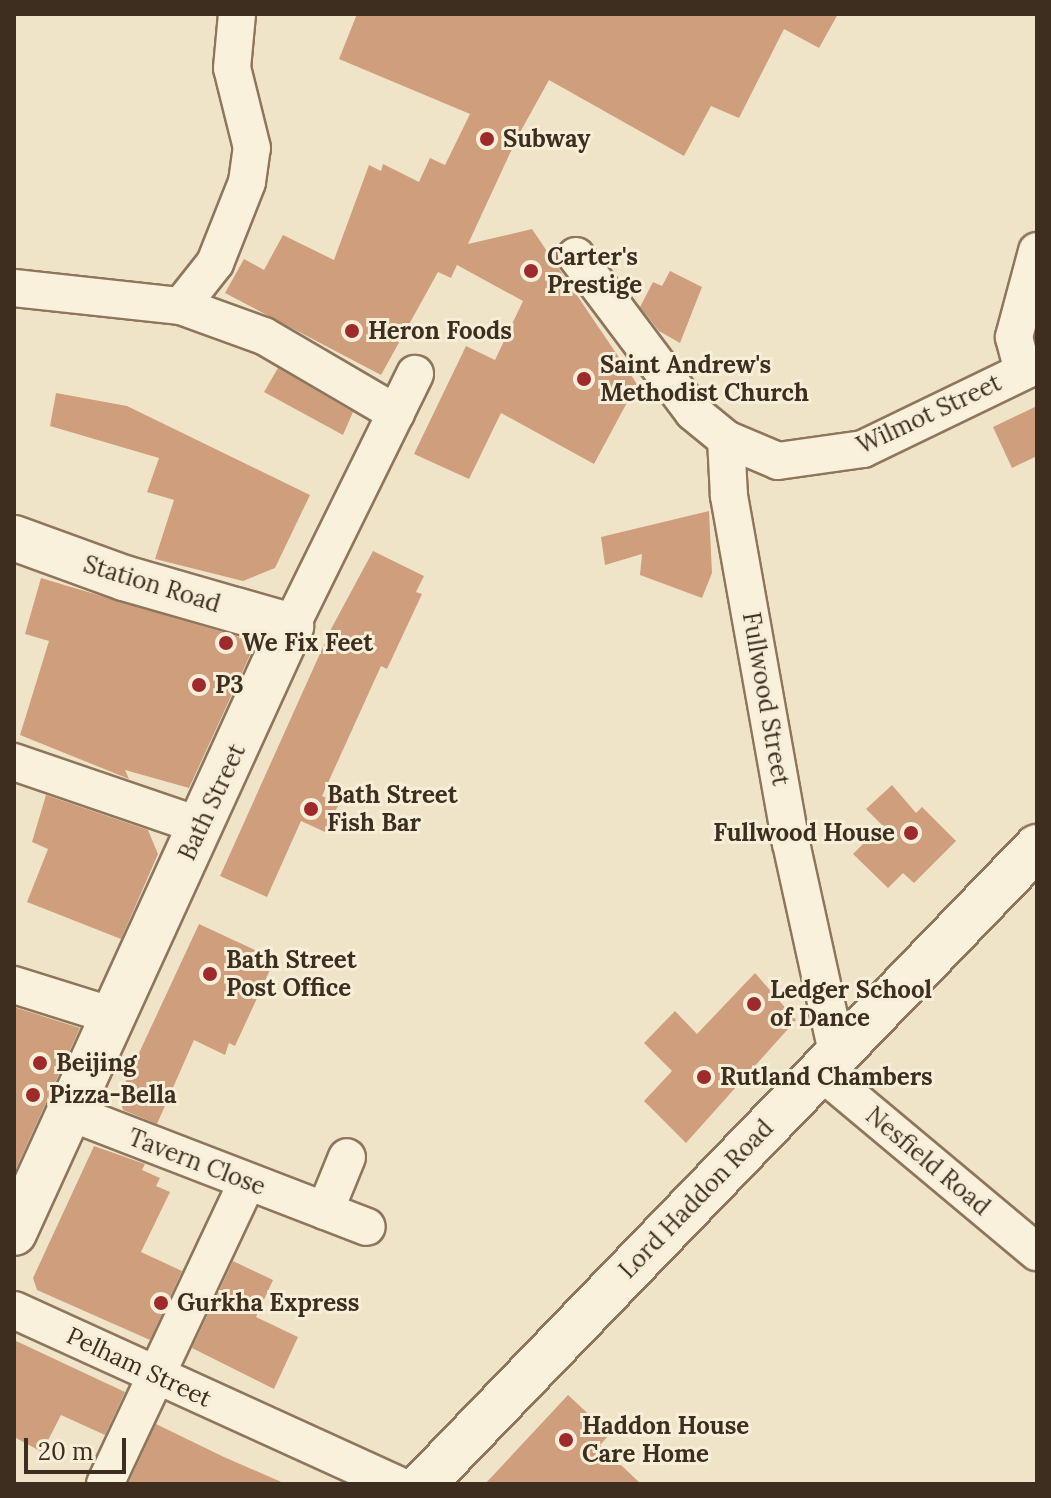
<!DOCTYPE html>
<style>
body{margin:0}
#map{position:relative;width:1051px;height:1498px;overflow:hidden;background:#f0e4c8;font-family:Lora,serif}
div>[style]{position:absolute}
.building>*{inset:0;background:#cf9f7d}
.roads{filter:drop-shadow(2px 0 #8d765c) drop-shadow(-2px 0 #8d765c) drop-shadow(0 2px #8d765c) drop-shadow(0 -2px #8d765c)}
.street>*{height:36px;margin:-18px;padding:0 18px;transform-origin:18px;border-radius:18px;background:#faf1dc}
.secondary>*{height:44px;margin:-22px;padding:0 22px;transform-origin:22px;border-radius:22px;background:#faf1dc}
.dots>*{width:22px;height:22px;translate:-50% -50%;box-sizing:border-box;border:4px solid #f7eed8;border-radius:50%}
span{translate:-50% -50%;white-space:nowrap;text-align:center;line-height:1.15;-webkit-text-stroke:6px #f7eed8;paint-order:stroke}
.poi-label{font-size:24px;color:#3d2e20;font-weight:700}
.left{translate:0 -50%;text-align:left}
.right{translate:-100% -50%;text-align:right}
.street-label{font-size:24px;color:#3d2e20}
.frame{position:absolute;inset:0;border:16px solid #3d2e20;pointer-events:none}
.scale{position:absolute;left:24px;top:1438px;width:102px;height:36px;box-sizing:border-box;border:4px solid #3d2e20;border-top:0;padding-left:10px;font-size:24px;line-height:28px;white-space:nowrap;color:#3d2e20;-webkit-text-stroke:6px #f7eed8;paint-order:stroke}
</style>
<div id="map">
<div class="building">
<div style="clip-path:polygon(357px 14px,838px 14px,819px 48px,784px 29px,739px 118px,711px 106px,684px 156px,549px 80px,518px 136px,468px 244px,532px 229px,637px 384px,594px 464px,501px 413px,469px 479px,414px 454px,466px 346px,495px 360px,523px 301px,457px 265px,451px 278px,438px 272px,381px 375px,225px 293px,244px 259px,264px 270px,283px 235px,334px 260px,369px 165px,381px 171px,383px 164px,419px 182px,430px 158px,445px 165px,470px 114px,339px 59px)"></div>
<div style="clip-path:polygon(670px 271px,702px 287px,680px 343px,659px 331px,640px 307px,653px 282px,662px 286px)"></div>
<div style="clip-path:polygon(278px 368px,353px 412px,343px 435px,264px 392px)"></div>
<div style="clip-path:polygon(56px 393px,127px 406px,310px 495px,275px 568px,243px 581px,155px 559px,174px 500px,147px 492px,159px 458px,50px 426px)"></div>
<div style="clip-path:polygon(1037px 406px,1037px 456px,1012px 468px,993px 427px)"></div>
<div style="clip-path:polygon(709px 511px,712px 573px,702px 598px,640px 575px,642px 554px,605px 565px,601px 537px)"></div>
<div style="clip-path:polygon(373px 551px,424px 576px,416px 592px,422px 594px,387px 669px,381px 666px,322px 796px,339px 804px,325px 832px,301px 821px,267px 897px,220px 876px,331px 629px)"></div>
<div style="clip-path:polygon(41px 578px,256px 642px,189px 788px,125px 770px,129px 779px,20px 735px,49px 641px,25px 634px)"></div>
<div style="clip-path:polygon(892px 785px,916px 813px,922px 807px,956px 841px,914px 883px,903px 873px,888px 888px,853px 854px,882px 825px,866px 809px)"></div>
<div style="clip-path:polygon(46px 795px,148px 830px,158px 854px,121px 939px,27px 902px,48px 849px,32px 842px)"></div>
<div style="clip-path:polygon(199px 924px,255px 950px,250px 960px,270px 970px,235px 1046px,229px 1043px,225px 1055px,194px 1040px,157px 1124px,123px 1110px,119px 1096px)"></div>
<div style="clip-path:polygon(755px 973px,796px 1020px,686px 1143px,644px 1101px,672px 1071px,644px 1043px,675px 1011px,697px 1034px)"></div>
<div style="clip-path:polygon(14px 1007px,80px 1028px,14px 1173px)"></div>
<div style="clip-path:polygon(94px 1146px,145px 1164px,142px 1170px,160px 1178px,156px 1186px,170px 1192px,141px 1252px,182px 1271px,150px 1340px,37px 1290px,33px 1278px)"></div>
<div style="clip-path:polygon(233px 1261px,273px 1280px,256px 1317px,298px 1337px,274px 1389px,192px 1348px)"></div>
<div style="clip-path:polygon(14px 1340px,125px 1392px,105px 1435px,61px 1415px,42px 1452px,14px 1437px)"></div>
<div style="clip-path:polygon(568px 1395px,610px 1434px,600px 1445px,641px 1484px,485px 1484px)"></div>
<div style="clip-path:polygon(156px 1424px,224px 1457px,286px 1484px,128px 1484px)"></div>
</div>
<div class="roads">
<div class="street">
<div style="left:576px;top:256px;width:195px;rotate:53.1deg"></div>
<div style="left:693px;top:412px;width:43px;rotate:39.3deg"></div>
<div style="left:726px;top:439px;width:56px;rotate:22.9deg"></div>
<div style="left:778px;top:461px;width:86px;rotate:-8deg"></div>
<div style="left:863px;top:449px;width:193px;rotate:-25.8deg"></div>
<div style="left:14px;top:288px;width:168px;rotate:6.2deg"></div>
<div style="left:181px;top:306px;width:88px;rotate:19.9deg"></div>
<div style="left:264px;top:336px;width:153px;rotate:30.3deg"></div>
<div style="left:181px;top:306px;width:55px;rotate:-51.7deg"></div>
<div style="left:215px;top:263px;width:87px;rotate:-68.4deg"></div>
<div style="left:247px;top:182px;width:34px;rotate:-82deg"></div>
<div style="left:252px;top:148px;width:82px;rotate:-104deg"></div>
<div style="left:232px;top:68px;width:54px;rotate:-84.7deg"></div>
<div style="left:1023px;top:371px;width:35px;rotate:-105deg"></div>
<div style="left:1014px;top:337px;width:89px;rotate:-75deg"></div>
<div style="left:726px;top:439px;width:57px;rotate:87deg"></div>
<div style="left:729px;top:496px;width:352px;rotate:79.9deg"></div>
<div style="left:791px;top:843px;width:215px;rotate:77.6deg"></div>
<div style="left:291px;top:626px;width:281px;rotate:-63.8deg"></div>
<div style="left:14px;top:762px;width:198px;rotate:18.9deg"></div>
<div style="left:14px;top:985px;width:104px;rotate:17.4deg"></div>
<div style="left:819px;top:1070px;width:284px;rotate:39.9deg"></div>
<div style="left:69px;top:1112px;width:319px;rotate:21.1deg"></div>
<div style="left:325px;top:1211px;width:58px;rotate:-67.8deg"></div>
<div style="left:14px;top:1310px;width:420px;rotate:24.5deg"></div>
<div style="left:105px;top:1484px;width:334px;rotate:-64.8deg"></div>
</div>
<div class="secondary">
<div style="left:14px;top:538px;width:117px;rotate:20deg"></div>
<div style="left:124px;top:578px;width:174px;rotate:16deg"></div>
<div style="left:291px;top:626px;width:667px;rotate:114.53deg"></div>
<div style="left:423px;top:1484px;width:885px;rotate:-46.05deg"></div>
</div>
</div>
<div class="dots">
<div style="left:487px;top:139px;background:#9e2a2b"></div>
<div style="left:531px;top:271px;background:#9e2a2b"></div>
<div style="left:352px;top:331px;background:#9e2a2b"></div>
<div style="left:584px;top:379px;background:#9e2a2b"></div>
<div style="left:226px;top:643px;background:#9e2a2b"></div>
<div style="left:199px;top:685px;background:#9e2a2b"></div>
<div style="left:311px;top:809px;background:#9e2a2b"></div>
<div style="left:911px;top:833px;background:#9e2a2b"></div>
<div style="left:210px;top:974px;background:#9e2a2b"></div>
<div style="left:754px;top:1004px;background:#9e2a2b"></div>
<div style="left:40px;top:1063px;background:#9e2a2b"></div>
<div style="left:704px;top:1077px;background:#9e2a2b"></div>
<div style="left:33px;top:1095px;background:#9e2a2b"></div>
<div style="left:161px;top:1303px;background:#9e2a2b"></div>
<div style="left:566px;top:1440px;background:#9e2a2b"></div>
</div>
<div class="poi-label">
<span class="left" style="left:503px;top:139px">Subway</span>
<span class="left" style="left:547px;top:271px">Carter's<br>Prestige</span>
<span class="left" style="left:368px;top:331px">Heron Foods</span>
<span class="left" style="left:600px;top:379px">Saint Andrew's<br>Methodist Church</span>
<span class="left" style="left:242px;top:643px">We Fix Feet</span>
<span class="left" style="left:215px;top:685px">P3</span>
<span class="left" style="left:327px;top:809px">Bath Street<br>Fish Bar</span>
<span class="right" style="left:895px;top:833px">Fullwood House</span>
<span class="left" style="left:226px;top:974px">Bath Street<br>Post Office</span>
<span class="left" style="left:770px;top:1004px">Ledger School<br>of Dance</span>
<span class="left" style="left:56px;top:1063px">Beijing</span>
<span class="left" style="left:720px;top:1077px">Rutland Chambers</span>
<span class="left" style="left:49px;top:1095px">Pizza-Bella</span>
<span class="left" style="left:177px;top:1303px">Gurkha Express</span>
<span class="left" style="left:582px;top:1440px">Haddon House<br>Care Home</span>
</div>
<div class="street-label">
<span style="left:929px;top:414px;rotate:-25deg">Wilmot Street</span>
<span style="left:152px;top:584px;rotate:17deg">Station Road</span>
<span style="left:766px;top:699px;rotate:80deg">Fullwood Street</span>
<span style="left:212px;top:802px;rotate:-65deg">Bath Street</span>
<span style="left:928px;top:1161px;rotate:40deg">Nesfield Road</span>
<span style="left:197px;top:1162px;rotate:21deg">Tavern Close</span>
<span style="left:696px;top:1199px;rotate:-46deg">Lord Haddon Road</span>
<span style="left:139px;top:1367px;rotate:25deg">Pelham Street</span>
</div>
<div class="frame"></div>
<div class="scale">20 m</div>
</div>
